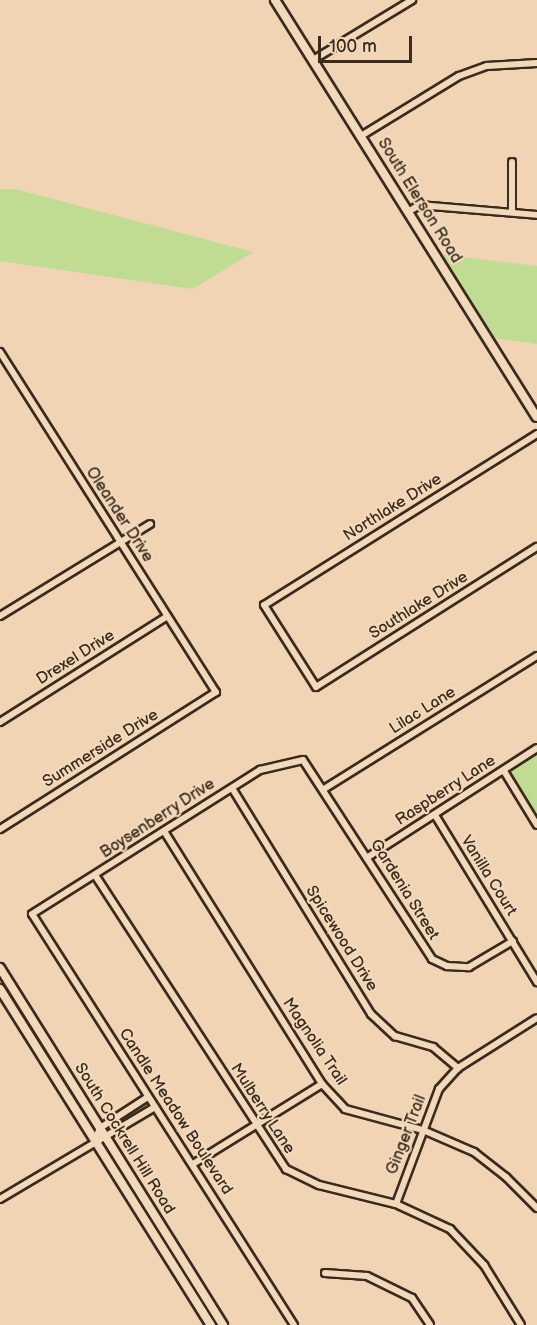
<!DOCTYPE html>
<style>
body{margin:0}
#map{position:relative;width:537px;height:1325px;overflow:hidden;background:#f1d4b4;font-family:"Balsamiq Sans",sans-serif}
div>[style]{position:absolute}
.green>*{inset:0;background:#c0db92}
.roads{filter:drop-shadow(2px 0 #3b2a1e) drop-shadow(-2px 0 #3b2a1e) drop-shadow(0 2px #3b2a1e) drop-shadow(0 -2px #3b2a1e)}
.street>*{height:6px;margin:-3px;padding:0 3px;transform-origin:3px;border-radius:3px;background:#f2d9ba}
.secondary>*{height:8px;margin:-4px;padding:0 4px;transform-origin:4px;border-radius:4px;background:#f2d9ba}
span{translate:-50% -50%;white-space:nowrap;text-align:center;line-height:1.15;-webkit-text-stroke:4.5px #f2d9ba;paint-order:stroke}
.street-label{font-size:16px;color:#3b2a1e}
.scale{position:absolute;left:318px;top:36px;width:94px;height:27px;box-sizing:border-box;border:3px solid #3b2a1e;border-top:0;padding-left:8px;font-size:18px;line-height:21px;white-space:nowrap;color:#3b2a1e;-webkit-text-stroke:4px #f2d9ba;paint-order:stroke}
</style>
<div id="map">
<div class="green">
<div style="clip-path:polygon(0 189px,15px 189px,253px 252px,193px 289px,0 261px)"></div>
<div style="clip-path:polygon(440px 254px,537px 266px,537px 344px,486px 337px)"></div>
<div style="clip-path:polygon(537px 753px,537px 818px,508px 771px)"></div>
</div>
<div class="roads">
<div class="street">
<div style="left:313px;top:60px;width:116px;rotate:-31.2deg"></div>
<div style="left:361px;top:136px;width:115px;rotate:-31.5deg"></div>
<div style="left:459px;top:76px;width:30px;rotate:-20deg"></div>
<div style="left:487px;top:66px;width:50px;rotate:-3.4deg"></div>
<div style="left:512px;top:162px;width:50px;rotate:90deg"></div>
<div style="left:408px;top:212px;width:13px;rotate:-32deg"></div>
<div style="left:419px;top:205px;width:118px;rotate:4.8deg"></div>
<div style="left:0;top:352px;width:403px;rotate:57.6deg"></div>
<div style="left:216px;top:692px;width:256px;rotate:147.6deg"></div>
<div style="left:537px;top:434px;width:322px;rotate:147.9deg"></div>
<div style="left:264px;top:605px;width:97px;rotate:57.6deg"></div>
<div style="left:316px;top:687px;width:262px;rotate:-32.4deg"></div>
<div style="left:0;top:616px;width:176px;rotate:-31.5deg"></div>
<div style="left:0;top:722px;width:196px;rotate:-32.3deg"></div>
<div style="left:504px;top:771px;width:63px;rotate:58.6deg"></div>
<div style="left:232px;top:788px;width:265px;rotate:58.4deg"></div>
<div style="left:371px;top:1014px;width:33px;rotate:43deg"></div>
<div style="left:395px;top:1036px;width:40px;rotate:16deg"></div>
<div style="left:433px;top:1047px;width:33px;rotate:40deg"></div>
<div style="left:324px;top:789px;width:251px;rotate:-32deg"></div>
<div style="left:435px;top:815px;width:196px;rotate:58.6deg"></div>
<div style="left:164px;top:831px;width:298px;rotate:58deg"></div>
<div style="left:322px;top:1084px;width:34px;rotate:47deg"></div>
<div style="left:345px;top:1109px;width:81px;rotate:15.1deg"></div>
<div style="left:423px;top:1130px;width:56px;rotate:23.3deg"></div>
<div style="left:474px;top:1152px;width:41px;rotate:38deg"></div>
<div style="left:506px;top:1177px;width:44px;rotate:45deg"></div>
<div style="left:368px;top:857px;width:201px;rotate:-32.8deg"></div>
<div style="left:95px;top:875px;width:351px;rotate:57deg"></div>
<div style="left:286px;top:1169px;width:37px;rotate:26deg"></div>
<div style="left:319px;top:1185px;width:79px;rotate:13.9deg"></div>
<div style="left:396px;top:1204px;width:60px;rotate:24.8deg"></div>
<div style="left:450px;top:1229px;width:50px;rotate:46.6deg"></div>
<div style="left:484px;top:1265px;width:70px;rotate:58.3deg"></div>
<div style="left:95px;top:1140px;width:13px;rotate:-67deg"></div>
<div style="left:100px;top:1128px;width:57px;rotate:-32.9deg"></div>
<div style="left:193px;top:1164px;width:152px;rotate:-31.8deg"></div>
<div style="left:0;top:1199px;width:180px;rotate:-30.7deg"></div>
<div style="left:396px;top:1204px;width:123px;rotate:-69.5deg"></div>
<div style="left:439px;top:1089px;width:28px;rotate:-48deg"></div>
<div style="left:458px;top:1068px;width:93px;rotate:-32.3deg"></div>
<div style="left:325px;top:1273px;width:42px;rotate:4.1deg"></div>
<div style="left:367px;top:1276px;width:50px;rotate:26.1deg"></div>
<div style="left:412px;top:1298px;width:32px;rotate:56deg"></div>
<div style="left:294px;top:1325px;width:487px;rotate:-122.5deg"></div>
<div style="left:32px;top:914px;width:270px;rotate:-32.3deg"></div>
<div style="left:260px;top:770px;width:44px;rotate:-13.1deg"></div>
<div style="left:303px;top:760px;width:237px;rotate:57deg"></div>
<div style="left:432px;top:959px;width:17px;rotate:25deg"></div>
<div style="left:447px;top:966px;width:22px;rotate:3deg"></div>
<div style="left:469px;top:967px;width:51px;rotate:-30.6deg"></div>
</div>
<div class="secondary">
<div style="left:275px;top:0;width:492px;rotate:57.9deg"></div>
<div style="left:0;top:968px;width:421px;rotate:58deg"></div>
<div style="left:0;top:989px;width:397px;rotate:57.9deg"></div>
</div>
</div>
<div class="street-label">
<span style="left:419px;top:201px;rotate:58deg">South Elerson Road</span>
<span style="left:393px;top:508px;rotate:-32deg">Northlake Drive</span>
<span style="left:119px;top:515px;rotate:57deg">Oleander Drive</span>
<span style="left:419px;top:606px;rotate:-32deg">Southlake Drive</span>
<span style="left:76px;top:658px;rotate:-32deg">Drexel Drive</span>
<span style="left:423px;top:711px;rotate:-32deg">Lilac Lane</span>
<span style="left:101px;top:749px;rotate:-32deg">Summerside Drive</span>
<span style="left:446px;top:791px;rotate:-33deg">Raspberry Lane</span>
<span style="left:158px;top:819px;rotate:-33deg">Boysenberry Drive</span>
<span style="left:488px;top:876px;rotate:58deg">Vanilla Court</span>
<span style="left:404px;top:890px;rotate:58deg">Gardenia Street</span>
<span style="left:341px;top:939px;rotate:58deg">Spicewood Drive</span>
<span style="left:314px;top:1042px;rotate:56deg">Magnolia Trail</span>
<span style="left:262px;top:1109px;rotate:57deg">Mulberry Lane</span>
<span style="left:175px;top:1112px;rotate:57deg">Candle Meadow Boulevard</span>
<span style="left:407px;top:1135px;rotate:-69deg">Ginger Trail</span>
<span style="left:124px;top:1139px;rotate:58deg">South Cockrell Hill Road</span>
</div>
<div class="scale">100 m</div>
</div>
